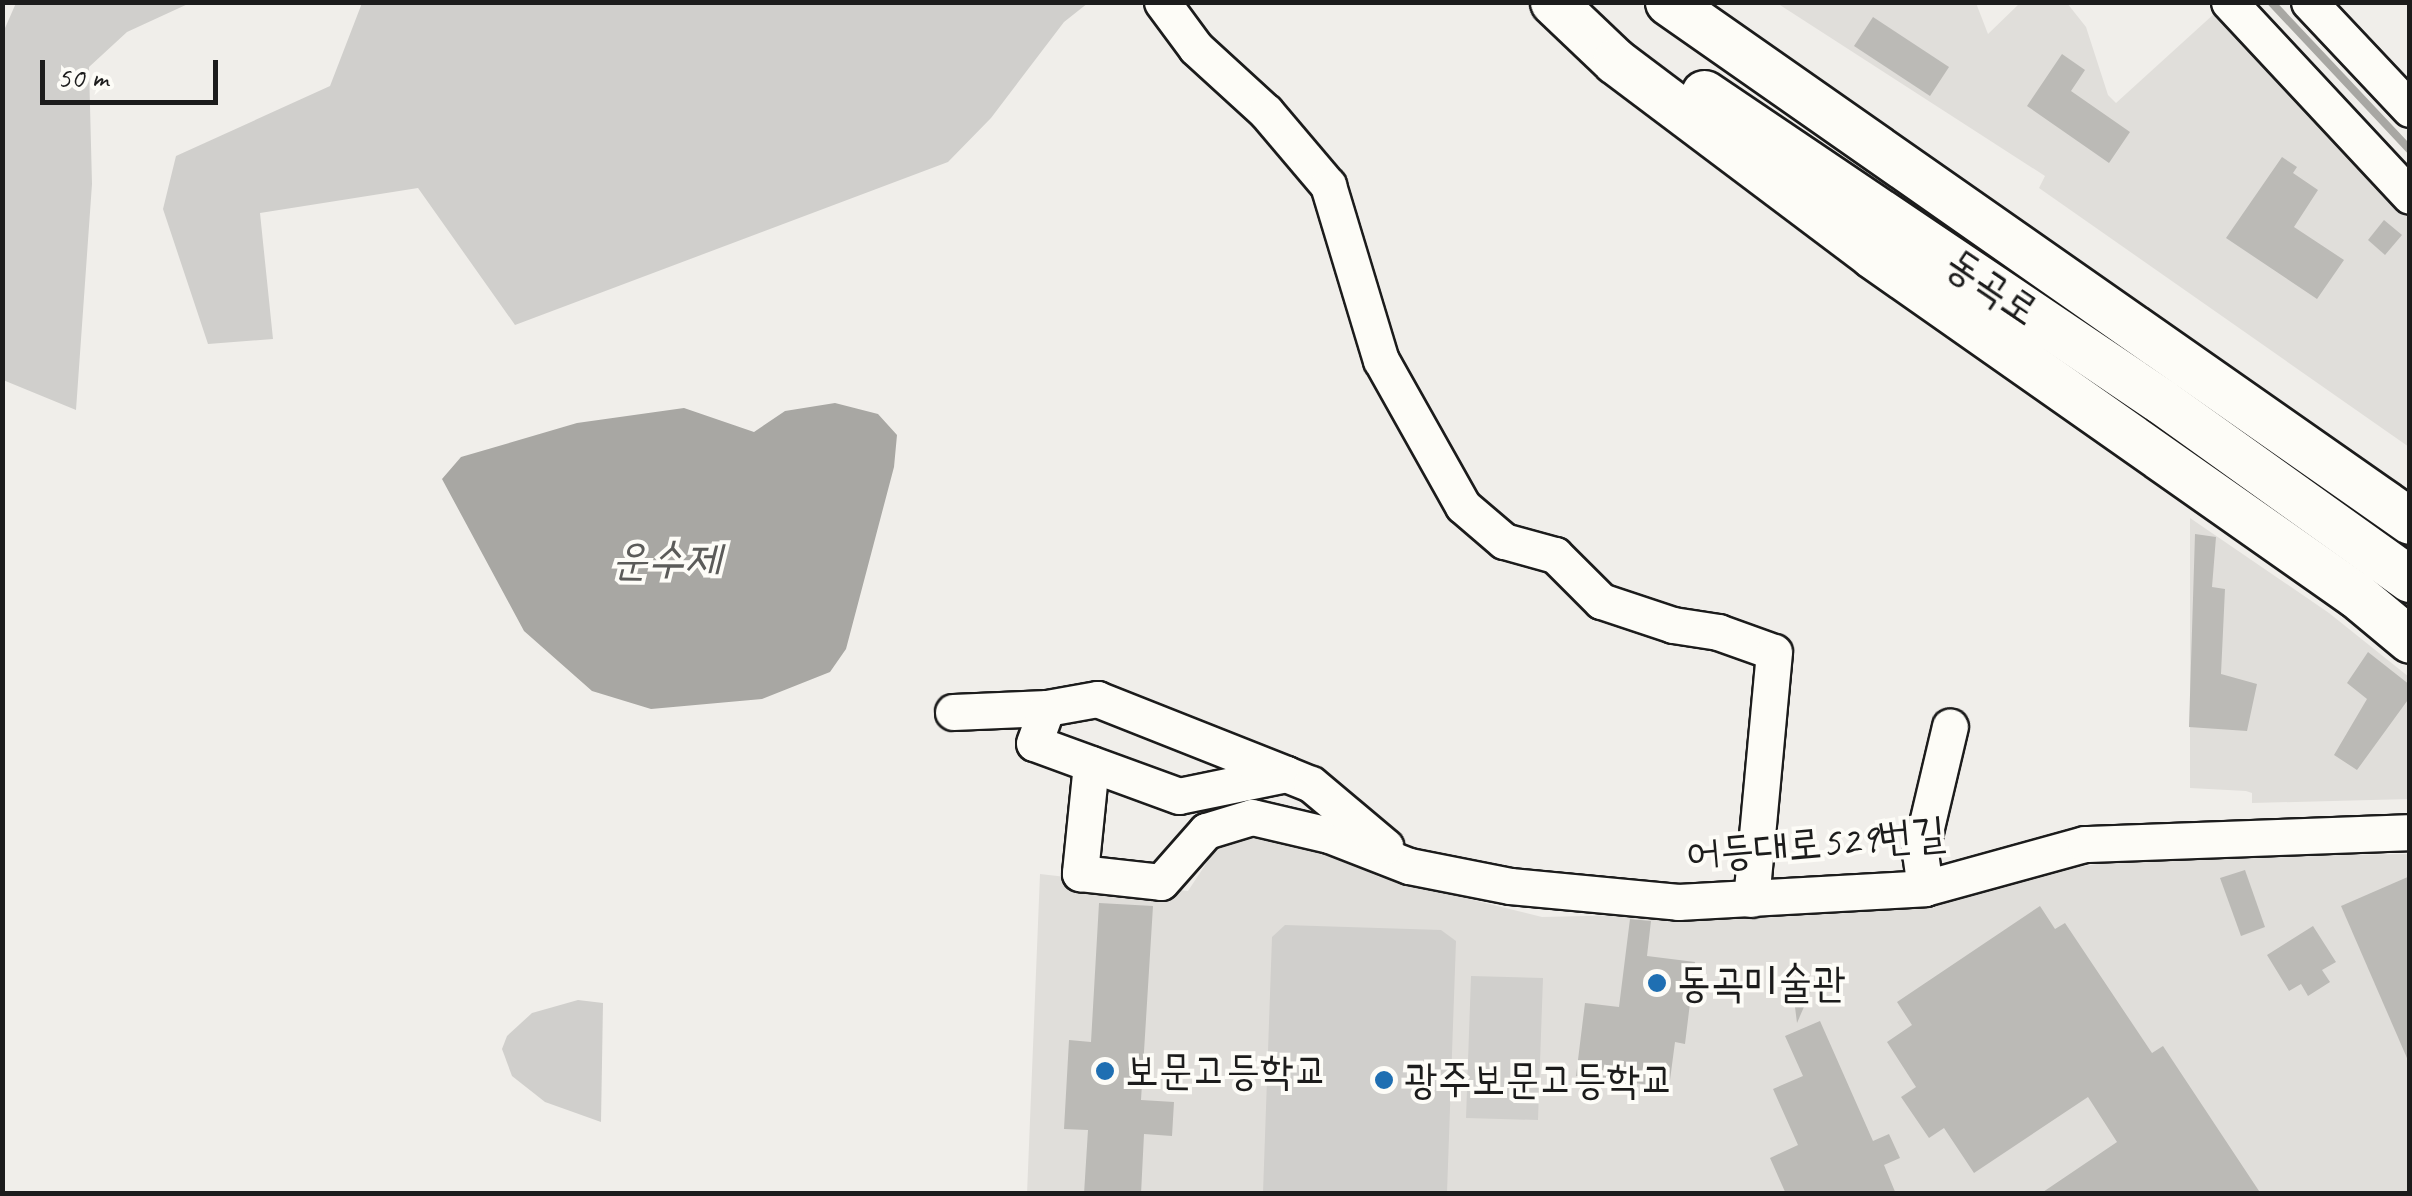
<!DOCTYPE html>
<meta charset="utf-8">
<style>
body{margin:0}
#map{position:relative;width:2412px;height:1196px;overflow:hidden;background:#f0eeea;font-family:Caveat,"Poor Story",sans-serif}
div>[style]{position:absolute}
.built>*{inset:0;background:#e0deda}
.green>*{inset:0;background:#d0cfcc}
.water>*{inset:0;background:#a8a7a3}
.stream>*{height:8px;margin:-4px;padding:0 4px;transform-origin:4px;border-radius:4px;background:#a8a7a3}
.building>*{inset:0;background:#bbbab6}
.roads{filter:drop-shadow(2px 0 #1c1c1c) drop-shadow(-2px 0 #1c1c1c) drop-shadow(0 2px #1c1c1c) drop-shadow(0 -2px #1c1c1c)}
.minor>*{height:35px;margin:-17.5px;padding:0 17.5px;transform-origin:17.5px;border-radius:17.5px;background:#fdfcf7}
.major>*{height:45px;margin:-22.5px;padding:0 22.5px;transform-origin:22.5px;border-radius:22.5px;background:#fdfcf7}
.dots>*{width:28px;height:28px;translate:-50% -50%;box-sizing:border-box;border:5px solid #fdfcf7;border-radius:50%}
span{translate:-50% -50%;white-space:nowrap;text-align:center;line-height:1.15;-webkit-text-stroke:8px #fdfcf7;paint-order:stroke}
.street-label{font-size:42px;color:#1c1c1c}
.poi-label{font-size:42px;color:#1c1c1c}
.left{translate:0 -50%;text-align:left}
.water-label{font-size:45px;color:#5b5b59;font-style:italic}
.frame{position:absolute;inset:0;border:5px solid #1c1c1c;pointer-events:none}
.scale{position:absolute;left:40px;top:60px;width:178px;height:45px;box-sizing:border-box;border:5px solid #1c1c1c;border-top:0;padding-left:12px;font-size:30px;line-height:35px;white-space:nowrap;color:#1c1c1c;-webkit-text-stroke:8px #fdfcf7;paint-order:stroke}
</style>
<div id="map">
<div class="built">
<div style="clip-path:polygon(1777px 3px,1976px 3px,1988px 34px,2020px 3px,2067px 3px,2086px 27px,2108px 95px,2116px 103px,2215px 13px,2315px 113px,2409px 219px,2409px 447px,2039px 188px,2045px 176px)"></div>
<div style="clip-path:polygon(2190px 518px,2329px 613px,2409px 677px,2409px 799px,2252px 803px,2252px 793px,2246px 791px,2190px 788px)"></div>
<div style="clip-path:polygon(1223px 838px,1300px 840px,1379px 877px,1542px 917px,1631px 915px,1661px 919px,1937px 903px,2056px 871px,2132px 858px,2409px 854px,2409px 1193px,1027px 1194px,1040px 874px,1188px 891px)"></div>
</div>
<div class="green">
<div style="clip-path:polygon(16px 3px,190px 3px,127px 32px,89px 67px,92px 184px,76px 410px,3px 380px,2px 35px)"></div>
<div style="clip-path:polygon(362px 3px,362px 2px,1088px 3px,1064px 22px,991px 118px,948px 162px,515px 325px,418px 188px,260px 213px,273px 339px,208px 344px,163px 209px,176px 156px,330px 86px)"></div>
<div style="clip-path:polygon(1285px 925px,1441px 930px,1456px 941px,1447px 1193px,1263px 1193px,1272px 937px)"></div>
<div style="clip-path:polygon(1471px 976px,1543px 978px,1538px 1120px,1466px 1118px)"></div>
<div style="clip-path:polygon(578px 1000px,603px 1003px,601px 1122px,545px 1102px,512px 1076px,502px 1049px,507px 1036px,532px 1013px)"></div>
</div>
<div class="water">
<div style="clip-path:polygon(835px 403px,878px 414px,897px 435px,894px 467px,846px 649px,830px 672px,762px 699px,651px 709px,592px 691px,524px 631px,442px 479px,461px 457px,577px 423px,684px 408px,754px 432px,785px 411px)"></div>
</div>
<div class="stream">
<div style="left:2271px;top:2px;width:203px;rotate:46.8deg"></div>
</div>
<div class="building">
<div style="clip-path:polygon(1873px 17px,1949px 67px,1930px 96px,1854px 46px)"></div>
<div style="clip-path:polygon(2062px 54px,2085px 70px,2071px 91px,2130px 132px,2109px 163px,2027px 106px)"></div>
<div style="clip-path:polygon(2282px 157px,2297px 167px,2293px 173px,2318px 190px,2294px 227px,2344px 260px,2317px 299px,2226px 238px)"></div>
<div style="clip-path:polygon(2384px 220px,2402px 235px,2385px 255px,2368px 240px)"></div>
<div style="clip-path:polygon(2195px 534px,2216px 537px,2212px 587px,2225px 589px,2221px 674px,2257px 684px,2247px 731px,2189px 727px)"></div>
<div style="clip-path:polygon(2368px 652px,2410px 685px,2410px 697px,2357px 770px,2334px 755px,2367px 699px,2347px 683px)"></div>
<div style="clip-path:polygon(2245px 870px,2265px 927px,2241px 936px,2220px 878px)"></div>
<div style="clip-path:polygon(2410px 876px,2410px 1065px,2341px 906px)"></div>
<div style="clip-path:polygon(1099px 903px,1153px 906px,1141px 1100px,1174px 1102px,1172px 1136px,1144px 1134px,1141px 1194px,1084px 1194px,1088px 1130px,1064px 1129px,1069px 1040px,1091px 1042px)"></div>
<div style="clip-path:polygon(2040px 906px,2055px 929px,2065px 923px,2152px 1053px,2163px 1046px,2261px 1194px,2040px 1194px,2117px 1142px,2088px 1097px,1974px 1173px,1944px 1128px,1929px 1138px,1901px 1097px,1916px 1087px,1887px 1042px,1912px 1025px,1897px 1002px)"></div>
<div style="clip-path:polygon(1630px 919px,1651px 921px,1647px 956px,1695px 962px,1685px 1044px,1675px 1042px,1670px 1080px,1659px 1079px,1659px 1086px,1576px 1076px,1585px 1003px,1619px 1007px)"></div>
<div style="clip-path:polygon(2313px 926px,2336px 962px,2322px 970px,2330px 982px,2308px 996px,2301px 984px,2289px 991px,2267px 955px)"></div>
<div style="clip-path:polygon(1799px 974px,1810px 976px,1813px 986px,1797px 1023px,1792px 983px)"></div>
<div style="clip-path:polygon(1820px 1021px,1873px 1141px,1889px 1134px,1900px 1158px,1884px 1165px,1896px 1194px,1786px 1194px,1770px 1158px,1798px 1145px,1773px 1089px,1803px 1076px,1785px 1036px)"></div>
</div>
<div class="roads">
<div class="minor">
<div style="left:1162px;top:2px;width:57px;rotate:53.5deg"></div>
<div style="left:1196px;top:48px;width:95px;rotate:42.4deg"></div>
<div style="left:1266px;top:112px;width:96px;rotate:49.7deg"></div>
<div style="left:1328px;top:185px;width:183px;rotate:73.2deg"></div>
<div style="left:1381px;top:360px;width:167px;rotate:60.7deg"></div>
<div style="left:1463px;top:506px;width:54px;rotate:40.5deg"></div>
<div style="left:1504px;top:541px;width:53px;rotate:15.4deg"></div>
<div style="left:1555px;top:555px;width:65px;rotate:45deg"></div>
<div style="left:1601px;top:601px;width:76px;rotate:18.4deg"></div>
<div style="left:1673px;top:625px;width:46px;rotate:8.8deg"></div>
<div style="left:1718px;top:632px;width:59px;rotate:19.7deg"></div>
<div style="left:1774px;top:652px;width:248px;rotate:95.3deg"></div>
<div style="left:2229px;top:2px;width:265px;rotate:47deg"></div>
<div style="left:2309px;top:2px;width:147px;rotate:46.7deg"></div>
<div style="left:953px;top:712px;width:94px;rotate:-2.4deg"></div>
<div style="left:1091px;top:764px;width:110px;rotate:95.8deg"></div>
<div style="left:1080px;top:873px;width:81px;rotate:6.3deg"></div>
<div style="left:1161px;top:882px;width:68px;rotate:-48.6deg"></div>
<div style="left:1206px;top:831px;width:48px;rotate:-16.9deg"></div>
<div style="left:1252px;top:817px;width:79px;rotate:13.2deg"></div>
<div style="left:1329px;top:835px;width:86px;rotate:21.2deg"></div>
<div style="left:1409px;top:866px;width:103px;rotate:11.2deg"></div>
<div style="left:1510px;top:886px;width:169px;rotate:5.4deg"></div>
<div style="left:1678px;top:902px;width:247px;rotate:-3.2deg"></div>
<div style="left:1925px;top:888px;width:166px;rotate:-15.4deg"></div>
<div style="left:2085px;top:844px;width:325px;rotate:-2.1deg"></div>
<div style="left:1286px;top:774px;width:109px;rotate:168.4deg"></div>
<div style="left:1179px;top:796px;width:154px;rotate:-159.9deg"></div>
<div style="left:1034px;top:743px;width:37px;rotate:-70deg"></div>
<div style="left:1047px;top:708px;width:51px;rotate:-10.2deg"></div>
<div style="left:1097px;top:699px;width:203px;rotate:21.6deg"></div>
<div style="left:1286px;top:774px;width:27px;rotate:22deg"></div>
<div style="left:1311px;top:784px;width:97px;rotate:40deg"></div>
<div style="left:1925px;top:888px;width:35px;rotate:-98deg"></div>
<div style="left:1920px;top:853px;width:130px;rotate:-76.7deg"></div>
</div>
<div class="major">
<div style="left:1553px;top:2px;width:86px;rotate:43.6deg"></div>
<div style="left:1615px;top:61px;width:322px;rotate:37deg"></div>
<div style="left:1872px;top:255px;width:591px;rotate:35.09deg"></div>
<div style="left:2356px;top:595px;width:70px;rotate:39.8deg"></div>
<div style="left:1668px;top:2px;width:905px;rotate:34.97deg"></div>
<div style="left:1704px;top:93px;width:551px;rotate:33.98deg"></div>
<div style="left:2161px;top:401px;width:306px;rotate:35.6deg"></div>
</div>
</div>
<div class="dots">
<div style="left:1657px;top:983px;background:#1f6fb2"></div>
<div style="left:1105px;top:1071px;background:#1f6fb2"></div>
<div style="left:1384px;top:1080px;background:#1f6fb2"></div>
</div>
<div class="street-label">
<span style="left:1992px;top:287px;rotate:34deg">동곡로</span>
<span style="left:1816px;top:844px;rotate:-5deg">어등대로529번길</span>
</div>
<div class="poi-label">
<span class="left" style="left:1677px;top:983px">동곡미술관</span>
<span class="left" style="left:1125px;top:1071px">보문고등학교</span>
<span class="left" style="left:1404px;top:1080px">광주보문고등학교</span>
</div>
<div class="water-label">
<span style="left:666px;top:560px">운수제</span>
</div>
<div class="frame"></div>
<div class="scale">50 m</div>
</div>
